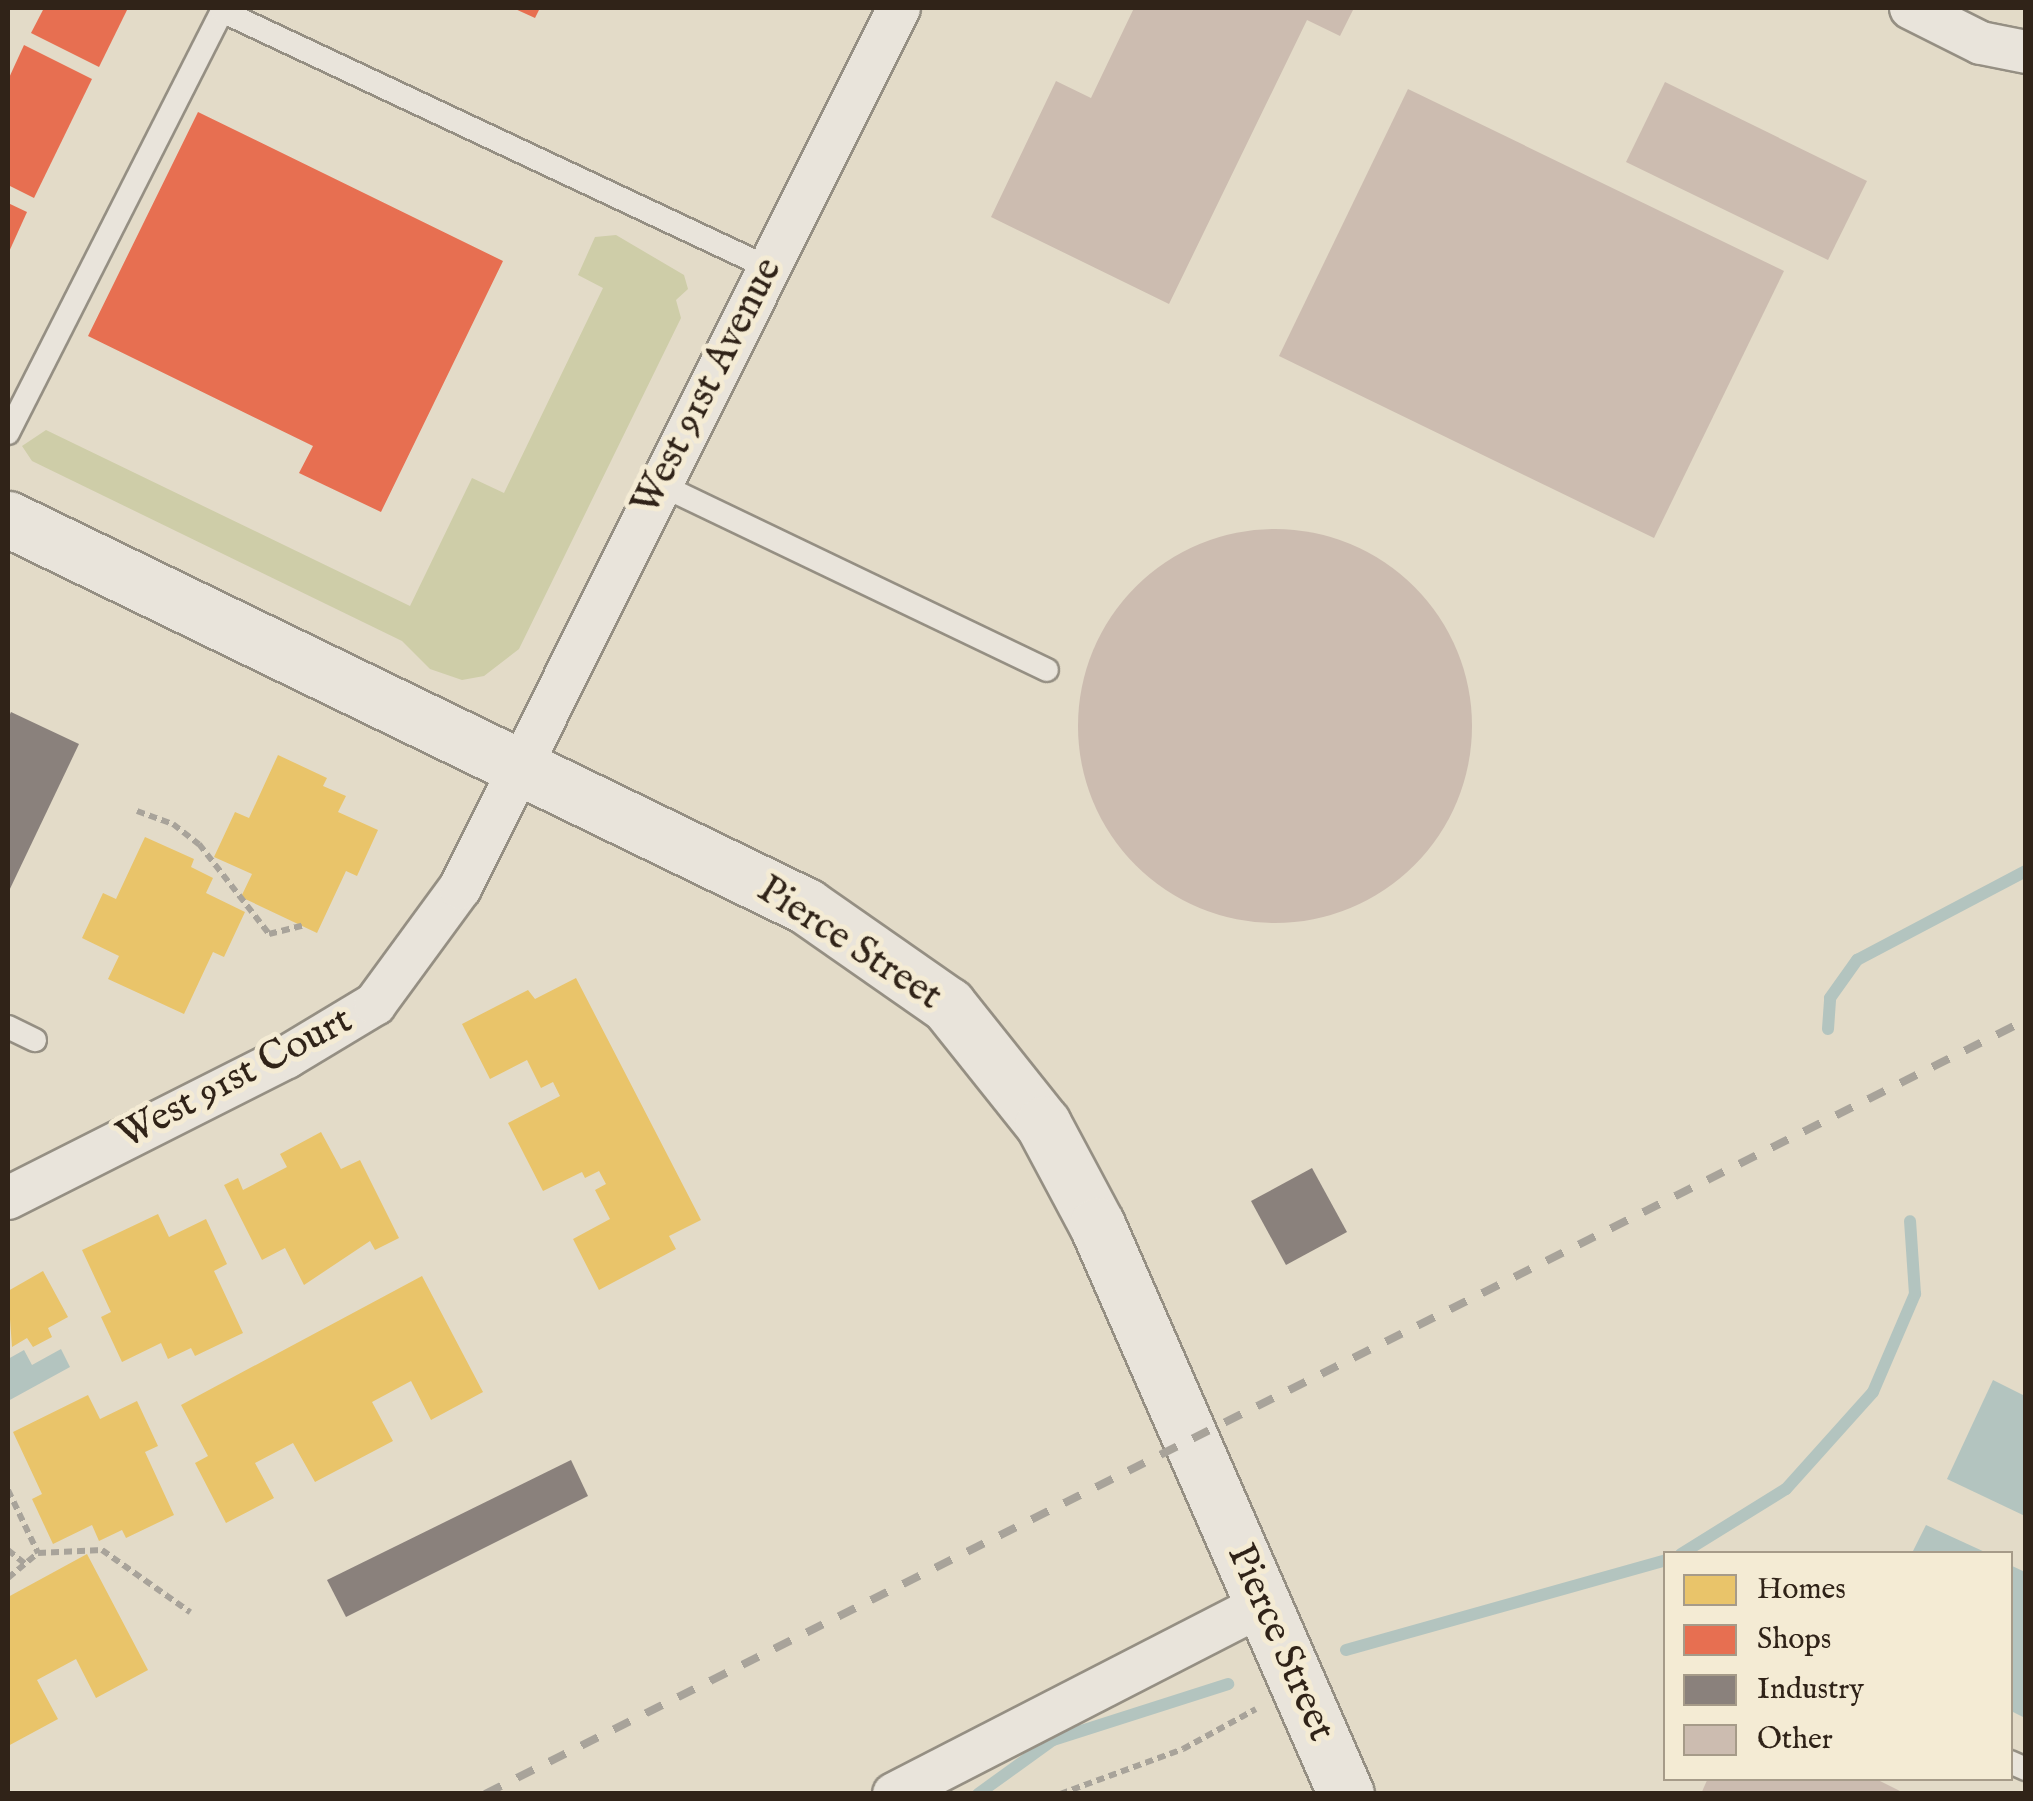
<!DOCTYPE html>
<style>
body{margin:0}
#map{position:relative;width:2033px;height:1801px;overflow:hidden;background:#e3dbc8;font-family:"IM FELL English",serif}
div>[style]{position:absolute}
.green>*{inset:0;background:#cecda8}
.water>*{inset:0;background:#b3c4bf}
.homes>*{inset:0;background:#e9c46a}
.shops>*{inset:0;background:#e76f51}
.industry>*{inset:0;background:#8a817c}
.stream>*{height:12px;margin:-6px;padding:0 6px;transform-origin:6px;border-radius:6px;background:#b3c4bf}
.building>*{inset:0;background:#ccbcb0}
.round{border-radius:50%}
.path>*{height:6px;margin-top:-3px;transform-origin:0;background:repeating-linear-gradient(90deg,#a8a39a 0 8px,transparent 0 13px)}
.roads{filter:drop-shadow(2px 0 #958f83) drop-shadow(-2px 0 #958f83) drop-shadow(0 2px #958f83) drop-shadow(0 -2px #958f83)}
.lane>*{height:22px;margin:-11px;padding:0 11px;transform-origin:11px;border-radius:11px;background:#e9e4db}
.street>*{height:42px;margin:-21px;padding:0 21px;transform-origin:21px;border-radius:21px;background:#e9e4db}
.secondary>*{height:55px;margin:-27.5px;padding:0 27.5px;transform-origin:27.5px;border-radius:27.5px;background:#e9e4db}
.rail>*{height:8px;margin-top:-4px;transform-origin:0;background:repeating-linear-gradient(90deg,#a8a39a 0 18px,transparent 0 36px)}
span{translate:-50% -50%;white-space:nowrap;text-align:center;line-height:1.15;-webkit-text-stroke:10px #f4ebd4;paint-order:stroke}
.street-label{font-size:40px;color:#302318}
.frame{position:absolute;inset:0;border:10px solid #302318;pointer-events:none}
.legend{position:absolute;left:1663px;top:1551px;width:350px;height:230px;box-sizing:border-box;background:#f4ebd4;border:2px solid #a69b89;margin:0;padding:12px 18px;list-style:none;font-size:30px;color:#302318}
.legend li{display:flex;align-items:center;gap:20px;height:50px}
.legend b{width:50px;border:2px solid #a69b89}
</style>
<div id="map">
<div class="green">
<div style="clip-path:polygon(616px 235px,684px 275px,688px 289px,676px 300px,681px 318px,519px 649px,484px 676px,462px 680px,430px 669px,402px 641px,32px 461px,22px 446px,46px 430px,410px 606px,472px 478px,504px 493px,603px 288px,578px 275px,595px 237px)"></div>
</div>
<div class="water">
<div style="clip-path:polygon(61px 1349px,70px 1367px,8px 1401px,8px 1359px,24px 1350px,32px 1365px)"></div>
<div style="clip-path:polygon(1993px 1380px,2025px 1396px,2025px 1516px,1947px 1479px)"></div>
<div style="clip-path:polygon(1926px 1525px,1987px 1553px,1912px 1553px)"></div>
<div style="clip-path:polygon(2010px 1565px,2025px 1572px,2025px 1718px,2011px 1711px)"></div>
</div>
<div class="homes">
<div style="clip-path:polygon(278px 755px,327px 778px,323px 786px,346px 796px,338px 812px,378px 830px,357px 876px,346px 871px,317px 933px,241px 897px,252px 874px,214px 857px,235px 812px,249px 818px)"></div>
<div style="clip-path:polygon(145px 837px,194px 859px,191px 867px,213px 878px,206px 893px,245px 912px,224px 957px,213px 952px,184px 1014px,108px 979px,119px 956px,82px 938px,103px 893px,116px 899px)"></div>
<div style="clip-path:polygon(576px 978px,701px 1220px,669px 1236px,676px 1249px,599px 1290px,573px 1239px,610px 1219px,595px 1190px,606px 1184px,599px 1171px,585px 1178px,582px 1172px,543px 1191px,508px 1123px,560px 1096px,553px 1082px,541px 1088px,527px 1060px,490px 1079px,462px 1024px,528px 990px,535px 999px)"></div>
<div style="clip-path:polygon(321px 1132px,341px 1169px,360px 1160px,399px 1238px,375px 1250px,370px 1241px,304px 1285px,285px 1248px,262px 1260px,224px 1185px,238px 1178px,243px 1190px,287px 1167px,280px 1154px)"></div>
<div style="clip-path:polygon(158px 1214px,169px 1237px,206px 1219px,227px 1264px,214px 1271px,243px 1333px,195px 1356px,191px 1348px,168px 1359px,161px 1343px,122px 1362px,101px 1317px,111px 1312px,82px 1250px)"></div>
<div style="clip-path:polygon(43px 1271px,68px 1317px,48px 1328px,52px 1337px,33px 1347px,27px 1338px,12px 1347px,8px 1291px)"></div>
<div style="clip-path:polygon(422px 1276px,483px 1392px,431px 1420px,411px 1381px,372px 1402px,393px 1441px,315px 1482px,293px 1443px,255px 1463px,274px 1498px,226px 1523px,195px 1463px,208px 1456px,181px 1405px)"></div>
<div style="clip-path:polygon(88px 1395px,100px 1419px,137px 1401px,158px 1446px,145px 1452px,174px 1515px,126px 1538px,122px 1530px,99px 1541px,92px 1525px,53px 1544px,32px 1499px,42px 1494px,13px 1432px)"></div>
<div style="clip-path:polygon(87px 1554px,148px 1670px,96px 1698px,76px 1659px,37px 1680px,58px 1719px,8px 1746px,8px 1597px)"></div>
</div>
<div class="shops">
<div style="clip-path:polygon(44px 8px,128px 8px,99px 67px,31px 33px)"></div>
<div style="clip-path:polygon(513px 8px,540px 8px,535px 18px)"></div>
<div style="clip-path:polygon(24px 45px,92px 79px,34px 198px,8px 185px,8px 80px)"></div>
<div style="clip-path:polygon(198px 112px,503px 261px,381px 512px,299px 473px,313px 446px,88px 336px)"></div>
<div style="clip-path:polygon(8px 203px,27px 212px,8px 254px)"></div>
</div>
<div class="industry">
<div style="clip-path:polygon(11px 712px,79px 744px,8px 893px,8px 719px)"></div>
<div style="clip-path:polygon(1312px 1168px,1347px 1232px,1286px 1265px,1251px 1201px)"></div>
<div style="clip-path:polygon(571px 1460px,588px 1496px,346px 1617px,327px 1580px)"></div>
</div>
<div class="stream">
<div style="left:1828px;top:1029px;width:31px;rotate:-86deg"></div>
<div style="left:1830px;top:998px;width:47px;rotate:-54.6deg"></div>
<div style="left:1857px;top:960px;width:191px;rotate:-27.8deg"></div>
<div style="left:1681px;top:1554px;width:123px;rotate:-31.8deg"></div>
<div style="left:1786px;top:1489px;width:130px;rotate:-48.1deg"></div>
<div style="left:1873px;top:1392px;width:107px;rotate:-66.8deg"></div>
<div style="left:1915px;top:1294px;width:73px;rotate:-93.9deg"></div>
<div style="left:1346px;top:1650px;width:332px;rotate:-15.7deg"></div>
<div style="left:978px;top:1794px;width:92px;rotate:-35.8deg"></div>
<div style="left:1053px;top:1740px;width:184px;rotate:-17.7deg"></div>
</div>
<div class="building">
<div style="clip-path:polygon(1134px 8px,1354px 8px,1340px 36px,1307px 20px,1169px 304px,991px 217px,1056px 81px,1091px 98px)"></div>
<div style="clip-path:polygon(1665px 82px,1867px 181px,1828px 260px,1626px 162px)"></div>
<div style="clip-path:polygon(1408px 89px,1784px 271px,1654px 538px,1279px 356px)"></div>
<div class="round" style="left:1078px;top:529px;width:394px;height:394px"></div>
<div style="clip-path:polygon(1708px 1778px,1874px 1778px,1906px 1794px,1701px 1794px)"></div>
</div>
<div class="path">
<div style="left:137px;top:811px;width:38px;rotate:20deg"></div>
<div style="left:173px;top:824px;width:33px;rotate:38deg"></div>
<div style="left:199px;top:844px;width:114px;rotate:52.1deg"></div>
<div style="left:269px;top:934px;width:34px;rotate:-14deg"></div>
<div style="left:8px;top:1490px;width:70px;rotate:64.5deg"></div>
<div style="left:38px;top:1553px;width:64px;rotate:-2.7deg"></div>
<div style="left:102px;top:1550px;width:108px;rotate:35.2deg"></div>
<div style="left:8px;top:1550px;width:22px;rotate:39deg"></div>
<div style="left:8px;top:1578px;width:39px;rotate:-40deg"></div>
<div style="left:1060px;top:1794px;width:131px;rotate:-20.1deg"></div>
<div style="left:1183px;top:1749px;width:83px;rotate:-28.7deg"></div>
</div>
<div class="roads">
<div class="lane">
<div style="left:8px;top:433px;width:473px;rotate:-63.1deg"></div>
<div style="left:222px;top:11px;width:604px;rotate:25.17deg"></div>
<div style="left:659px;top:484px;width:430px;rotate:25.6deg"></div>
<div style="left:8px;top:1027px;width:30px;rotate:26deg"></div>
<div style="left:2010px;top:1762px;width:17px;rotate:24deg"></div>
</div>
<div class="street">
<div style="left:1911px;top:8px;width:78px;rotate:26.6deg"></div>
<div style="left:1981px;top:43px;width:46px;rotate:11.3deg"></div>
<div style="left:8px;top:1198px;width:313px;rotate:-26.8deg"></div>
<div style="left:287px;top:1057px;width:103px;rotate:-31.1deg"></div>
<div style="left:375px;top:1004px;width:144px;rotate:-53.8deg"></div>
<div style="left:460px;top:888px;width:983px;rotate:-63.49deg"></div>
<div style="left:894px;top:1794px;width:415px;rotate:-27.2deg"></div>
</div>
<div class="secondary">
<div style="left:8px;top:519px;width:887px;rotate:25.87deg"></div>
<div style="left:806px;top:906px;width:173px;rotate:34.9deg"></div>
<div style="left:948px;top:1005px;width:152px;rotate:51.4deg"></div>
<div style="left:1043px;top:1124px;width:115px;rotate:61.9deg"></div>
<div style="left:1097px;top:1225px;width:621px;rotate:66.37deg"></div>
</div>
</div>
<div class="rail">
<div style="left:485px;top:1794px;width:1724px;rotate:-26.67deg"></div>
</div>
<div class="street-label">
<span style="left:708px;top:387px;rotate:-63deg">West 91st Avenue</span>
<span style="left:849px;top:944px;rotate:33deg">Pierce Street</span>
<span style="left:235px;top:1079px;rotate:-28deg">West 91st Court</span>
<span style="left:1280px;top:1643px;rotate:66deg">Pierce Street</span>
</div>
<div class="frame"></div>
<ul class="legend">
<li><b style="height:28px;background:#e9c46a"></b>Homes</li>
<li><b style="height:28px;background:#e76f51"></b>Shops</li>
<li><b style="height:28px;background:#8a817c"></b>Industry</li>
<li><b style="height:28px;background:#ccbcb0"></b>Other</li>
</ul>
</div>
